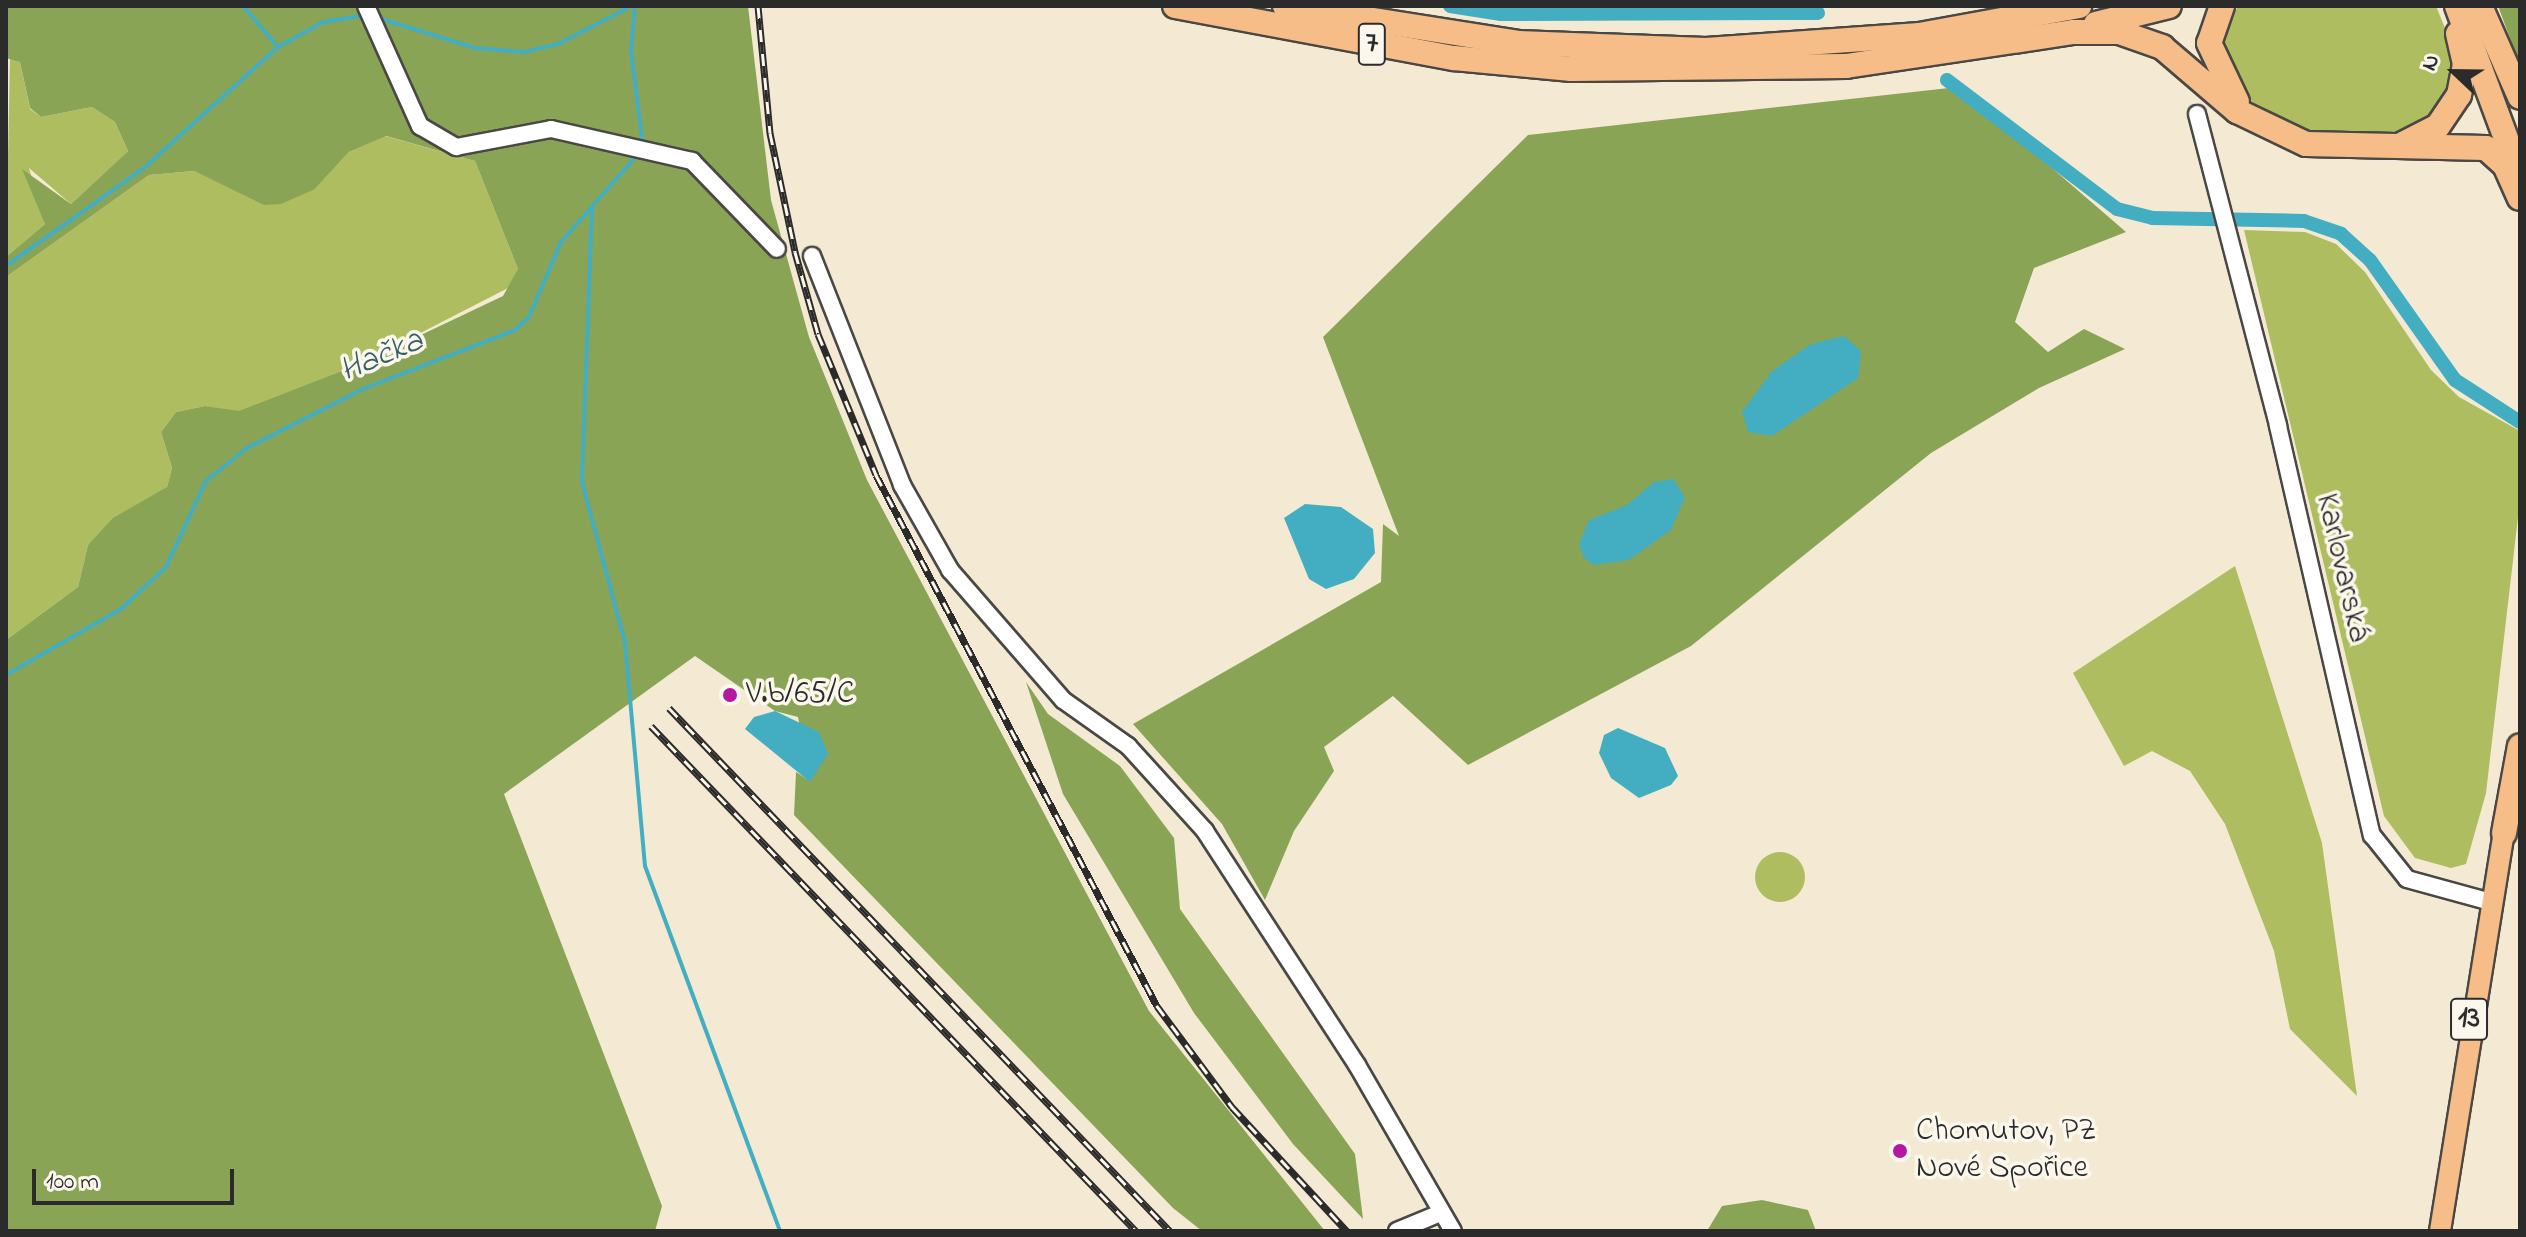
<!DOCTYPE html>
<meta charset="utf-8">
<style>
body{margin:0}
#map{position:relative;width:2526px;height:1237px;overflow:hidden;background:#f4ead3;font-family:"Indie Flower",sans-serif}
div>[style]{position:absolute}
.green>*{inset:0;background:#adbd5f}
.round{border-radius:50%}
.forest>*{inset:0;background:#8aa456}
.water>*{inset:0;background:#43aec2}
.stream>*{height:4px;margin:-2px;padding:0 2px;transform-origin:2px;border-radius:2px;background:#43aec2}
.canal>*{height:14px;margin:-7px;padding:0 7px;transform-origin:7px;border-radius:7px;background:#43aec2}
.roads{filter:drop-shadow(2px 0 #494844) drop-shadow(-2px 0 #494844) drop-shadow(0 2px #494844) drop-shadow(0 -2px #494844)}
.minor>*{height:16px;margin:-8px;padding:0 8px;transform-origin:8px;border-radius:8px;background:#fff}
.major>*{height:20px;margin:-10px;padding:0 10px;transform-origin:10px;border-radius:10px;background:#f7bd88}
.highway>*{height:24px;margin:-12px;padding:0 12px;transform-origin:12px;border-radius:12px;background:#f7bd88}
.rail>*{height:7px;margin-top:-3.5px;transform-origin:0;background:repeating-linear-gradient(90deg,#fbf7ec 0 12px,#2b2b2b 0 24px);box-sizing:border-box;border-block:2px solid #2b2b2b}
.dots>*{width:22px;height:22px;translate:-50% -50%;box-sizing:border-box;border:4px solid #fbf7ec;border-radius:50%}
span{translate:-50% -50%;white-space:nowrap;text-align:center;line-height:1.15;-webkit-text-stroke:7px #fbf7ec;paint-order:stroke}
.shield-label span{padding:2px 6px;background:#fbf7ec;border:2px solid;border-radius:6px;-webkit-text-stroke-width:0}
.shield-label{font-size:30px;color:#2b2b2b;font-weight:700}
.street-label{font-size:32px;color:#2b2b2b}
.poi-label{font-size:32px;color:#2b2b2b}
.left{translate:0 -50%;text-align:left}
.water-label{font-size:34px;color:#355f67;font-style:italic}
.frame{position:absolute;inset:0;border:8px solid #2b2b2b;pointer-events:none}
.north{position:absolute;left:2414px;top:32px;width:80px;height:80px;-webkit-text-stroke:6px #fbf7ec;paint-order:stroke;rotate:292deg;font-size:22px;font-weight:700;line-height:32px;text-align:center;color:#2b2b2b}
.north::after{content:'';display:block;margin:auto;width:28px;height:36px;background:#2b2b2b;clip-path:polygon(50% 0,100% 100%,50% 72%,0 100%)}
.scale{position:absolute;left:32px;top:1169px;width:202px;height:36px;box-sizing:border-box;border:4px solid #2b2b2b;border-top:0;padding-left:10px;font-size:24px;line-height:28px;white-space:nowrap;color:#2b2b2b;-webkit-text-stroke:6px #fbf7ec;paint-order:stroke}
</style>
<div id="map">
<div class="green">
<div style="clip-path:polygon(2238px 6px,2436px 6px,2453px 48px,2450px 91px,2432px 118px,2391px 139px,2309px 135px,2248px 102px,2218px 43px)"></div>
<div style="clip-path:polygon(10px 57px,20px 62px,30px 109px,41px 117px,92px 107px,115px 122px,128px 151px,71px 204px,29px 168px,45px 224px,6px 257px)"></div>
<div style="clip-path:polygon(385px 136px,475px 161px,518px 269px,512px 286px,362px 363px,239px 412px,205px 406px,176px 412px,161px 432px,172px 468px,167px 487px,88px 545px,78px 587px,6px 640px,6px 277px,149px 175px,194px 171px,254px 199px,315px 189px,349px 152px)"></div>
<div style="clip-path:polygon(2244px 230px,2305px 232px,2336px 244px,2365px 272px,2431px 370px,2459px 397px,2520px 431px,2520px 500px,2486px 793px,2466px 864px,2451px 868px,2415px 858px,2384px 816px)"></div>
<div style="clip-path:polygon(2235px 566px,2322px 843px,2357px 1096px,2290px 1029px,2274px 951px,2225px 824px,2190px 771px,2152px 751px,2124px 766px,2073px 673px)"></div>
<div class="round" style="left:1755px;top:852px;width:50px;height:50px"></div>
</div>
<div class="forest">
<div style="clip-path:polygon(6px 6px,748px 6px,771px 200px,809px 337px,867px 480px,1149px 1011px,1325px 1231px,1202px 1231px,1173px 1208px,794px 815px,796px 772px,810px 781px,798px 717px,775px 711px,695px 656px,504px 794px,662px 1206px,655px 1231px,6px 1231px,6px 640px,78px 587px,88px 545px,113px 518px,167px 487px,172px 468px,161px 432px,176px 412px,205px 406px,239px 411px,362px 363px,503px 296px,518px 269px,475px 161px,386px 136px,349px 152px,315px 189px,281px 204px,264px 205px,194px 171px,149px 175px,6px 277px,6px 257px,45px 224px,22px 169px,71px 204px,128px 151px,115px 122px,92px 107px,41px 117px,30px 108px,20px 62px,6px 58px)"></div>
<div style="clip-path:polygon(2498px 6px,2520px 6px,2520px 65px)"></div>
<div style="clip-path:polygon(1958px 87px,2126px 232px,2034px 268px,2015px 322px,2048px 352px,2084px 329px,2125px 349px,2039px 388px,1931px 453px,1691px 646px,1468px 765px,1393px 696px,1324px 747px,1334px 771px,1294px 831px,1265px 900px,1222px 824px,1133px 724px,1381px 582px,1383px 524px,1399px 536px,1323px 337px,1528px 135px)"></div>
<div style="clip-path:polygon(1026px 682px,1048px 714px,1120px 766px,1174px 838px,1180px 909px,1355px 1154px,1363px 1219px,1293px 1144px,1194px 1013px,1063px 794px)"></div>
<div style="clip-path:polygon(1762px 1200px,1808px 1210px,1816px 1231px,1707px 1231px,1722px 1206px)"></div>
</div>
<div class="water">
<div style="clip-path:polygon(1844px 336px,1861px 351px,1858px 378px,1772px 436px,1748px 432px,1742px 412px,1772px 371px,1811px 344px)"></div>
<div style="clip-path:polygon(1673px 479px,1685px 497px,1671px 530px,1629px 560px,1594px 565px,1584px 558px,1579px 544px,1589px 520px,1627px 505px,1654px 482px)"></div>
<div style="clip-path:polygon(1305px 504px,1341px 507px,1373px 529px,1375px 553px,1354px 579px,1326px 589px,1309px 579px,1284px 518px)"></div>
<div style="clip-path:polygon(775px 711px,819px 732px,828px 754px,810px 782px,745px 729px,754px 717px)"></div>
<div style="clip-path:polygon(1618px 728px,1665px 748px,1678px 776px,1671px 785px,1639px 798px,1611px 778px,1599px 753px,1604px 735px)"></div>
</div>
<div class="stream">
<div style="left:243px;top:6px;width:54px;rotate:49.5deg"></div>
<div style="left:278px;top:47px;width:51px;rotate:-29.1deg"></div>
<div style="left:323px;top:22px;width:44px;rotate:-9.2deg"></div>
<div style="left:635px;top:6px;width:45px;rotate:95.1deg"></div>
<div style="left:631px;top:51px;width:96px;rotate:82.8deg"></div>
<div style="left:378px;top:18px;width:102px;rotate:17.2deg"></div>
<div style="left:475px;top:48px;width:49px;rotate:4.7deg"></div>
<div style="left:524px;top:52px;width:35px;rotate:-13deg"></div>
<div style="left:558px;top:44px;width:83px;rotate:-27.2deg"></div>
<div style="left:592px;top:207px;width:275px;rotate:92.1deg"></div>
<div style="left:582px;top:482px;width:166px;rotate:75deg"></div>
<div style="left:625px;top:642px;width:225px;rotate:84.9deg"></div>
<div style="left:645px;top:866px;width:389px;rotate:69.7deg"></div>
<div style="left:6px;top:266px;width:169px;rotate:-35.4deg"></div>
<div style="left:144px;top:168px;width:181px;rotate:-42.1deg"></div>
<div style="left:6px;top:675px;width:133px;rotate:-29.9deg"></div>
<div style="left:121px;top:609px;width:62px;rotate:-43deg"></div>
<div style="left:166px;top:567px;width:95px;rotate:-65.1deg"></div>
<div style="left:206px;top:481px;width:53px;rotate:-38.8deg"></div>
<div style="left:247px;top:448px;width:130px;rotate:-27deg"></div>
<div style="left:363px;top:389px;width:163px;rotate:-21.2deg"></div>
<div style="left:515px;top:330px;width:19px;rotate:-43deg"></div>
<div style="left:529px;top:317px;width:82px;rotate:-66.9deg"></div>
<div style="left:561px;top:242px;width:118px;rotate:-48.8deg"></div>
</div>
<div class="canal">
<div style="left:1450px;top:6px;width:52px;rotate:8.9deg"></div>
<div style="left:1501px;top:14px;width:317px;rotate:-0.2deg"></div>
<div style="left:1947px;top:80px;width:213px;rotate:37.2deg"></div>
<div style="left:2117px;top:209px;width:36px;rotate:14deg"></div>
<div style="left:2152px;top:218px;width:152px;rotate:1.1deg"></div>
<div style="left:2304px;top:221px;width:39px;rotate:19deg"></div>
<div style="left:2341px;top:234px;width:39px;rotate:42deg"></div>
<div style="left:2370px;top:260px;width:147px;rotate:54.7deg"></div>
<div style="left:2455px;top:380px;width:77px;rotate:32.9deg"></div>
</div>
<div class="roads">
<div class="minor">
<div style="left:366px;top:6px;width:132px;rotate:65.8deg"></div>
<div style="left:420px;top:126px;width:42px;rotate:30.3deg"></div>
<div style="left:456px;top:147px;width:97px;rotate:-10.7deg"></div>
<div style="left:551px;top:129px;width:145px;rotate:12.8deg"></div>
<div style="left:692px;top:161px;width:122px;rotate:46deg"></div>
<div style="left:2197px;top:114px;width:322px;rotate:75.4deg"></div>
<div style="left:2278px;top:426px;width:420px;rotate:77.1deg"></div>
<div style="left:2372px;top:835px;width:56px;rotate:51.5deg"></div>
<div style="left:2407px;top:879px;width:87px;rotate:15.3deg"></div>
<div style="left:812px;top:256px;width:246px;rotate:68.5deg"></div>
<div style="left:902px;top:485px;width:98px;rotate:60.5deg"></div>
<div style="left:950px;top:570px;width:172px;rotate:49deg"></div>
<div style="left:1063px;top:700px;width:80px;rotate:35.3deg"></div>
<div style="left:1128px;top:746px;width:115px;rotate:47.8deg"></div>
<div style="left:1205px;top:831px;width:279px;rotate:57deg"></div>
<div style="left:1357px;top:1065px;width:192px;rotate:60deg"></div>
<div style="left:1397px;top:1231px;width:44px;rotate:-22.5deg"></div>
</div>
<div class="major">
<div style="left:2440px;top:1231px;width:403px;rotate:-80.9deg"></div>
</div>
<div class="highway">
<div style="left:1175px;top:6px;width:284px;rotate:10.6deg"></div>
<div style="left:1454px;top:58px;width:118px;rotate:5.4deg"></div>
<div style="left:1571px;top:69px;width:275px;rotate:-0.6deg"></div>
<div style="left:1846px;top:66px;width:230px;rotate:-8.5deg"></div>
<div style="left:2073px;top:32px;width:46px"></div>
<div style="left:2119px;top:32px;width:46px;rotate:19.2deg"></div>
<div style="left:2162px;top:47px;width:99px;rotate:40.5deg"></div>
<div style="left:2237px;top:111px;width:76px;rotate:25.6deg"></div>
<div style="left:2306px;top:144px;width:180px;rotate:1.3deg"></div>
<div style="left:2486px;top:148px;width:25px;rotate:42deg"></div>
<div style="left:2505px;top:165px;width:36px;rotate:66deg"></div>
<div style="left:1285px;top:6px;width:236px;rotate:9deg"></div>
<div style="left:1518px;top:43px;width:188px;rotate:2.1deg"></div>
<div style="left:1706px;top:50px;width:214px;rotate:-4deg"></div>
<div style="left:1919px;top:35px;width:163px;rotate:-10.3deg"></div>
<div style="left:2222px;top:6px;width:39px;rotate:109deg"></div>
<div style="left:2209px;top:43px;width:65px;rotate:64.6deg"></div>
<div style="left:2457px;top:6px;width:181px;rotate:69.7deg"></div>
<div style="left:2480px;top:6px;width:99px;rotate:66.3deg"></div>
<div style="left:2096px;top:24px;width:75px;rotate:-13.9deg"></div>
<div style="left:2403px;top:144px;width:39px;rotate:-27deg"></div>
<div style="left:2438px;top:126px;width:37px;rotate:-56deg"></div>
<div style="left:2459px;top:95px;width:32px;rotate:-79deg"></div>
<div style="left:2465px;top:64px;width:31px;rotate:-103deg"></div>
<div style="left:2504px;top:833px;width:88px;rotate:-79.6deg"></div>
</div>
</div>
<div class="rail">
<div style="left:758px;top:6px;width:128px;rotate:84.6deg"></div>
<div style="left:770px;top:133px;width:122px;rotate:78.1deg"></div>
<div style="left:795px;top:252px;width:85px;rotate:74.3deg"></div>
<div style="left:818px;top:334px;width:152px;rotate:67.6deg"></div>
<div style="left:876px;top:475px;width:601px;rotate:62.11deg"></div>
<div style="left:1157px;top:1006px;width:126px;rotate:53.4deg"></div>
<div style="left:1232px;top:1107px;width:169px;rotate:47.2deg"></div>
<div style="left:669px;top:708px;width:724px;rotate:46.23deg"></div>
<div style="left:651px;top:726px;width:700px;rotate:46.16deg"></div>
</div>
<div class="dots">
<div style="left:730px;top:695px;background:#b5179e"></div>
<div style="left:1900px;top:1151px;background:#b5179e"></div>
</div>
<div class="shield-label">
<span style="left:1372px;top:44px">7</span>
<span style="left:2469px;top:1019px">13</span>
</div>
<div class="street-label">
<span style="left:2341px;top:568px;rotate:77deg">Karlovarská</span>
</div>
<div class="poi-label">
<span class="left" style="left:746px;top:695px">V.b/65/C</span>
<span class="left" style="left:1916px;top:1151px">Chomutov, PZ<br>Nové Spořice</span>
</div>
<div class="water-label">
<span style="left:382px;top:357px;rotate:-23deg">Hačka</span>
</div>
<div class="frame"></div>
<div class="north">N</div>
<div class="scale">100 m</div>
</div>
